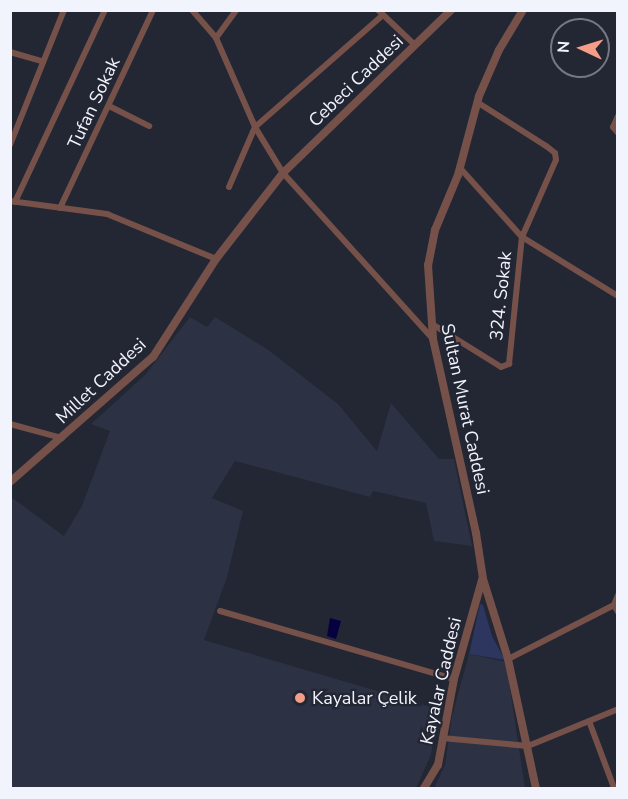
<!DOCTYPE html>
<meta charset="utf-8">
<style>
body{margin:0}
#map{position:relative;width:628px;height:799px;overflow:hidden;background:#232633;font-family:"Nunito Sans",sans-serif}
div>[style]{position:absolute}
.built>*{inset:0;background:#2c3143}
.green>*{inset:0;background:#2d365f}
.water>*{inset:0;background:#070040}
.minor>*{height:6px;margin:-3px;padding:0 3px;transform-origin:3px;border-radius:3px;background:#755149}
.tertiary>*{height:8px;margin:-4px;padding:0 4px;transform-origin:4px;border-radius:4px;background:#755149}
.dots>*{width:16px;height:16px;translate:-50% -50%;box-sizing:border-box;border:3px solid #232633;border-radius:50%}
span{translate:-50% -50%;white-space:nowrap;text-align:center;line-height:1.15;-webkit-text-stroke:4.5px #232633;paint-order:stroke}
.street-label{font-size:18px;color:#f1f4fc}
.poi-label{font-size:18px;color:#f1f4fc}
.left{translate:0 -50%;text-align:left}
.frame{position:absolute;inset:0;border:12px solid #f1f4fc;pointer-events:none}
.north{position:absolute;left:550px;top:18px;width:60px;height:60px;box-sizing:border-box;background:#232633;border:2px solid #757883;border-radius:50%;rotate:274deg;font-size:16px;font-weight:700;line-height:24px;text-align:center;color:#f1f4fc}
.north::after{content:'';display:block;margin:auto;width:21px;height:27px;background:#f49e8a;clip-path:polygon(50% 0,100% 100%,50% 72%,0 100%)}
</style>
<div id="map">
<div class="built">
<div style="clip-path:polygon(190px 317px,207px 327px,215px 317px,267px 349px,338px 404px,377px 451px,391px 403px,439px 459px,454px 459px,472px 546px,434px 541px,426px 503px,373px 491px,370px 497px,235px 461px,212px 498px,243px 511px,227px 577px,204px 640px,438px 709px,431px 755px,416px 788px,11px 788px,11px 497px,64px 536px,82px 506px,110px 431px,91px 424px,145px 375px)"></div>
<div style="clip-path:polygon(469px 654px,506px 662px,525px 788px,434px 788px,445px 765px,452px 716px)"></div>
</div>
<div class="green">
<div style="clip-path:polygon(480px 604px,483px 605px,492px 636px,505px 660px,469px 654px)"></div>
</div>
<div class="water">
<div style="clip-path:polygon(330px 618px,341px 621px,336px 639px,327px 636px)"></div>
</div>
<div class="minor">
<div style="left:192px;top:10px;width:37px;rotate:49deg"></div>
<div style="left:216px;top:38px;width:97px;rotate:66.3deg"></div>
<div style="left:255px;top:127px;width:54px;rotate:58.7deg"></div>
<div style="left:283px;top:173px;width:224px;rotate:47.9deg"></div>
<div style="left:378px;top:10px;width:50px;rotate:43.4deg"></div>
<div style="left:216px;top:38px;width:34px;rotate:-54deg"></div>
<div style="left:10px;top:52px;width:32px;rotate:16deg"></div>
<div style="left:109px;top:106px;width:45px;rotate:26.6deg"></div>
<div style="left:618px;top:116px;width:12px;rotate:114deg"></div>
<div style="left:613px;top:127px;width:8px;rotate:50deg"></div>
<div style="left:10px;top:145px;width:145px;rotate:-68.2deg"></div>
<div style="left:460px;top:168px;width:93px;rotate:48.1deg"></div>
<div style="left:522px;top:237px;width:113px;rotate:31.6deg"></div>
<div style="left:229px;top:187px;width:65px;rotate:-66.6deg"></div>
<div style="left:255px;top:127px;width:170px;rotate:-41.2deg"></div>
<div style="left:10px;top:201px;width:98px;rotate:7.6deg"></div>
<div style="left:107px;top:214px;width:118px;rotate:22.4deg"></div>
<div style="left:15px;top:202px;width:212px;rotate:-64.9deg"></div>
<div style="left:60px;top:208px;width:219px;rotate:-64.8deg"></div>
<div style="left:432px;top:324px;width:81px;rotate:31.9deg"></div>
<div style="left:501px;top:367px;width:9px;rotate:-21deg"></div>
<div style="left:509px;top:364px;width:128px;rotate:-84.2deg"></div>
<div style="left:522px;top:237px;width:84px;rotate:-66.2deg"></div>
<div style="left:556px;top:160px;width:7px;rotate:-98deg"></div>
<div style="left:555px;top:153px;width:11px;rotate:-142deg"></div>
<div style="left:546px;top:146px;width:82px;rotate:-147.5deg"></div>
<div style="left:10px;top:424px;width:54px;rotate:15.1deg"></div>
<div style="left:618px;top:595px;width:11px;rotate:112deg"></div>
<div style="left:614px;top:605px;width:8px;rotate:60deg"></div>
<div style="left:220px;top:611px;width:244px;rotate:16.2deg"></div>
<div style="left:508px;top:659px;width:119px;rotate:-27deg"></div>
<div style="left:589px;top:721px;width:72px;rotate:69.5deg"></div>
<div style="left:442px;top:738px;width:86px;rotate:5.3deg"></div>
<div style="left:528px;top:746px;width:97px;rotate:-22.3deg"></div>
</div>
<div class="tertiary">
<div style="left:523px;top:10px;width:47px;rotate:121deg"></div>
<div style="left:499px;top:50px;width:50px;rotate:113.5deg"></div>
<div style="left:479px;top:96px;width:82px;rotate:104.9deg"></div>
<div style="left:458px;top:175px;width:60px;rotate:112.7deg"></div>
<div style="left:435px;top:230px;width:36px;rotate:101deg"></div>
<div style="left:428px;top:265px;width:74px;rotate:86.1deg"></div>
<div style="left:433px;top:339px;width:199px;rotate:77.5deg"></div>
<div style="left:476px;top:533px;width:47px;rotate:81.3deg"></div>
<div style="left:483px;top:579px;width:84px;rotate:72.6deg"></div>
<div style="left:508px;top:659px;width:132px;rotate:77.8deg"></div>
<div style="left:10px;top:482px;width:190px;rotate:-41.2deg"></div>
<div style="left:153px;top:357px;width:117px;rotate:-57.3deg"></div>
<div style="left:216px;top:259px;width:109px;rotate:-52.1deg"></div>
<div style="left:283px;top:173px;width:234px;rotate:-44.1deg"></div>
<div style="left:424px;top:788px;width:27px;rotate:-59deg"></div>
<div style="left:438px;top:765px;width:87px;rotate:-79.5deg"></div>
<div style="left:454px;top:679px;width:103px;rotate:-74.2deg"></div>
</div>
<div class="dots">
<div style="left:300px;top:698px;background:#f49e8a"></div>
</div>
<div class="street-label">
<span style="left:356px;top:81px;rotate:-44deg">Cebeci Caddesi</span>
<span style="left:94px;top:103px;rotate:-65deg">Tufan Sokak</span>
<span style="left:501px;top:296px;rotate:-84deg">324. Sokak</span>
<span style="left:101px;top:381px;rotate:-43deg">Millet Caddesi</span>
<span style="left:465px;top:409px;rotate:78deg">Sultan Murat Caddesi</span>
<span style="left:441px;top:681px;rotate:-77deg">Kayalar Caddesi</span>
</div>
<div class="poi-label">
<span class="left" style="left:312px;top:698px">Kayalar Çelik</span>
</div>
<div class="frame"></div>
<div class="north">N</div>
</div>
